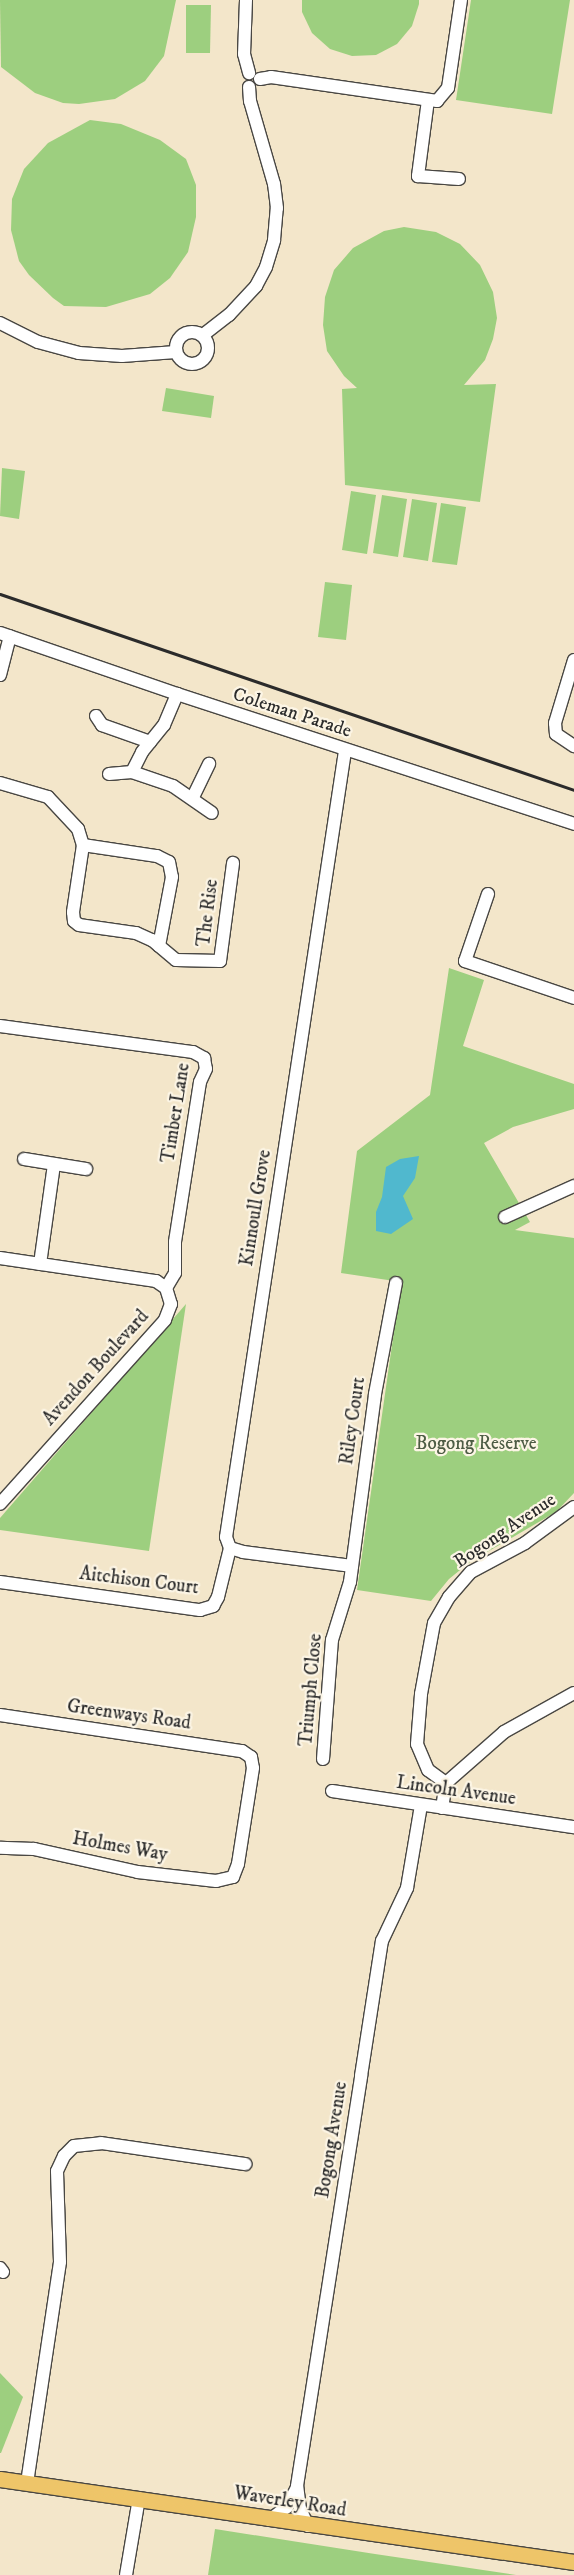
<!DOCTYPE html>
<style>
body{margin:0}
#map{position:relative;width:574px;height:2575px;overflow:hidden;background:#f3e6ca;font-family:"IM FELL DW Pica",serif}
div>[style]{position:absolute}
.green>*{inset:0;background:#9dcf7f}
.water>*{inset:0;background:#50b8ce}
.roads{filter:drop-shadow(1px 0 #494743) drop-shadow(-1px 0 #494743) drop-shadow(0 1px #494743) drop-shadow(0 -1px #494743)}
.minor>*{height:12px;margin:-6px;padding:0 6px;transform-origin:6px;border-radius:6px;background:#fff}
.minor>.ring{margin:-6px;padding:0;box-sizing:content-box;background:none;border:12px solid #fff;border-radius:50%}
.major>*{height:15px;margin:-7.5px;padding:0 7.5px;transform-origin:7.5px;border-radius:7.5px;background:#eec569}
.rail>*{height:3px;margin:-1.5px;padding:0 1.5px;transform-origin:1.5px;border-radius:1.5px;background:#2b2b2b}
span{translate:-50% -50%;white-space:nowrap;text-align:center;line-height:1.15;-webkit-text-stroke:4.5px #fcf5e5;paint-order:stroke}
.street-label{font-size:19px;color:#2b2b2b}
.park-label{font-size:19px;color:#4d5c44}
</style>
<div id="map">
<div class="green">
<div style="clip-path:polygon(0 0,176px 0,164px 56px,145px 81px,115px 99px,79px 104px,63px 103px,35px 93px,1px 67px)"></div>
<div style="clip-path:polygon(302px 0,419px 0,419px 4px,412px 26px,397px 44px,376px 55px,352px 56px,330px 49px,312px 33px,302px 12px)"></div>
<div style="clip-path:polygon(471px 0,570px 0,552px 114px,456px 100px)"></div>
<div style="clip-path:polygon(186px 5px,211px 5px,210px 53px,186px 53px)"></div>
<div style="clip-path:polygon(90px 120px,121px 124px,160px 140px,186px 159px,196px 185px,196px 217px,188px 252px,170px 278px,150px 294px,106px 307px,64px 306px,53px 298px,29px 275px,19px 261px,11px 230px,12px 199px,24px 169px,48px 143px)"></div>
<div style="clip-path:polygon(404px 227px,436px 232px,460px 244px,480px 265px,493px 292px,497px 318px,493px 339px,485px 360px,464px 385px,496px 384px,480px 502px,345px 485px,342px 389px,357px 388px,344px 376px,327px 351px,323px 325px,325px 297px,334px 270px,353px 248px,384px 231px)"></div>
<div style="clip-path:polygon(166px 388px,214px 396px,211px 418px,162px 411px)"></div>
<div style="clip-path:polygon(2px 468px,25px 471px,19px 519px,0 516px)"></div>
<div style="clip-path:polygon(351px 491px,376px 495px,367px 554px,342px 550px)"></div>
<div style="clip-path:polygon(382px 495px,407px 499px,398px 557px,373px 553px)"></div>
<div style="clip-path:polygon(412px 499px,437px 503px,428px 561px,403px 557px)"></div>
<div style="clip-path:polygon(441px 503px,466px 507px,457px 565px,432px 562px)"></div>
<div style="clip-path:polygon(325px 582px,352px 585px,346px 640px,318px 637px)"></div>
<div style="clip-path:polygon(449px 968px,484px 980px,463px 1046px,574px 1084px,574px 1109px,513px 1127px,484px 1143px,530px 1222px,515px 1230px,574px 1238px,574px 1493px,556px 1512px,470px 1562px,449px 1579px,431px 1601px,357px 1590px,401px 1282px,341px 1273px,357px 1151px,430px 1095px)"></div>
<div style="clip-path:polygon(186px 1304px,149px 1551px,0 1530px,0 1518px)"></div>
<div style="clip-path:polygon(0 2373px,23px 2397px,1px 2453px,0 2453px)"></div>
<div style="clip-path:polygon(215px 2529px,375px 2554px,516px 2575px,208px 2575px)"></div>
</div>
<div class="water">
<div style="clip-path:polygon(419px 1156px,415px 1178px,403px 1196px,413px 1219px,391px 1234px,376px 1231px,376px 1212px,382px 1197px,386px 1167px,400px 1159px)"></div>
</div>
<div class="roads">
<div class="minor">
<div style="left:246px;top:0;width:54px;rotate:92.1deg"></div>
<div style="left:244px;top:54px;width:20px;rotate:75deg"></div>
<div style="left:260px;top:79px;width:11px;rotate:-10deg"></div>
<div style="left:271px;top:77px;width:168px;rotate:8.2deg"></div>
<div style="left:437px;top:101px;width:17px;rotate:-50deg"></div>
<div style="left:448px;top:88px;width:89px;rotate:-81.6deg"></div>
<div style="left:428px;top:100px;width:77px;rotate:97.5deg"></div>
<div style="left:418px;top:176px;width:41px;rotate:4.2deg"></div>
<div style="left:0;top:323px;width:42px;rotate:26.6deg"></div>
<div style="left:38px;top:342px;width:42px;rotate:15deg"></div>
<div style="left:79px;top:353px;width:43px;rotate:4deg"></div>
<div style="left:122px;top:356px;width:54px;rotate:-4.2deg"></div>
<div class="ring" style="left:176px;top:332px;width:20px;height:20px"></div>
<div style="left:203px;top:335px;width:33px;rotate:-38deg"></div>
<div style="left:229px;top:315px;width:40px;rotate:-47deg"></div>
<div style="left:256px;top:286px;width:21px;rotate:-62deg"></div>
<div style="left:266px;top:267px;width:28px;rotate:-73deg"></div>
<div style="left:274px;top:240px;width:32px;rotate:-85deg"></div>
<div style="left:277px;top:208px;width:24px;rotate:-97deg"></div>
<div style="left:274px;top:184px;width:86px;rotate:-106.1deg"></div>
<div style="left:250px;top:101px;width:14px;rotate:-94deg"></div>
<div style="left:0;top:633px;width:187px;rotate:19deg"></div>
<div style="left:177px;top:694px;width:418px;rotate:18.1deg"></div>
<div style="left:574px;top:660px;width:66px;rotate:106.8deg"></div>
<div style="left:555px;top:723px;width:11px;rotate:85deg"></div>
<div style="left:556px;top:734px;width:22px;rotate:34deg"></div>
<div style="left:0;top:675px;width:40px;rotate:-75.6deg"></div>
<div style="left:96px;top:716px;width:11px;rotate:56deg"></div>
<div style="left:102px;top:725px;width:51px;rotate:19.5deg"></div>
<div style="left:345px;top:751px;width:795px;rotate:98.61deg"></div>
<div style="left:226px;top:1537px;width:12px;rotate:70deg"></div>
<div style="left:230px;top:1548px;width:14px;rotate:17deg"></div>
<div style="left:243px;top:1552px;width:110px;rotate:7.3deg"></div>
<div style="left:132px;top:772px;width:22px;rotate:-63deg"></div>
<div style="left:142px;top:752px;width:35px;rotate:-51deg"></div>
<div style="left:164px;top:725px;width:34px;rotate:-67deg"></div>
<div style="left:109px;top:774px;width:23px;rotate:-5deg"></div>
<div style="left:132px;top:772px;width:43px;rotate:18.9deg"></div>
<div style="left:173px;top:786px;width:47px;rotate:34.7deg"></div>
<div style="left:0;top:783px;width:50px;rotate:16.3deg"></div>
<div style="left:48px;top:797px;width:44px;rotate:46.8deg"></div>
<div style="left:78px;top:829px;width:17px;rotate:73deg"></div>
<div style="left:83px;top:845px;width:68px;rotate:98.5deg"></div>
<div style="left:73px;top:912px;width:9px;rotate:84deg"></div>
<div style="left:74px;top:921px;width:6px;rotate:39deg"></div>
<div style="left:79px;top:925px;width:58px;rotate:8deg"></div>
<div style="left:136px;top:933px;width:17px;rotate:24deg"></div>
<div style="left:152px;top:940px;width:31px;rotate:40deg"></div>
<div style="left:176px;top:960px;width:44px;rotate:1.3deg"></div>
<div style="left:220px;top:961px;width:99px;rotate:-82.4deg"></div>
<div style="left:193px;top:797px;width:37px;rotate:-64deg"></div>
<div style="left:83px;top:845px;width:75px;rotate:8.5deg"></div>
<div style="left:157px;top:856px;width:13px;rotate:27deg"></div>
<div style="left:169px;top:862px;width:15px;rotate:79deg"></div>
<div style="left:172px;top:877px;width:70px;rotate:100.7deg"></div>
<div style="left:488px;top:894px;width:71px;rotate:108.9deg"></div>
<div style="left:465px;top:961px;width:115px;rotate:18.7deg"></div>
<div style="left:0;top:1026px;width:195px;rotate:7.7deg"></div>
<div style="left:193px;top:1052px;width:13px;rotate:29deg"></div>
<div style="left:204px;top:1058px;width:11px;rotate:80deg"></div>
<div style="left:206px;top:1069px;width:14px;rotate:115deg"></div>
<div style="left:200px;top:1082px;width:162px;rotate:98.9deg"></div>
<div style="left:175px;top:1242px;width:31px;rotate:90deg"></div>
<div style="left:175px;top:1273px;width:17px;rotate:121deg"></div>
<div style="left:24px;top:1159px;width:63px;rotate:9.2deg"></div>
<div style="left:505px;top:1217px;width:76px;rotate:-24.2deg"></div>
<div style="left:0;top:1258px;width:158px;rotate:8.4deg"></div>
<div style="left:156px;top:1281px;width:12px;rotate:35deg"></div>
<div style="left:166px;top:1288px;width:17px;rotate:73deg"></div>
<div style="left:171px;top:1304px;width:17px;rotate:111deg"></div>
<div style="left:165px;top:1320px;width:247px;rotate:131.9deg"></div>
<div style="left:40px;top:1264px;width:101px;rotate:-82deg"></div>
<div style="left:0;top:1582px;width:202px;rotate:8deg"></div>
<div style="left:200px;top:1610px;width:14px;rotate:-17deg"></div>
<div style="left:213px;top:1606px;width:10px;rotate:-61deg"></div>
<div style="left:218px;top:1597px;width:50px;rotate:-76.2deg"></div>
<div style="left:0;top:1715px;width:245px;rotate:8.5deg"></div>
<div style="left:242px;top:1751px;width:11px;rotate:34deg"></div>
<div style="left:251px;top:1757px;width:11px;rotate:80deg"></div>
<div style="left:253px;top:1768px;width:97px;rotate:98.9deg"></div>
<div style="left:238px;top:1864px;width:14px;rotate:111deg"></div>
<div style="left:233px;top:1877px;width:17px;rotate:167deg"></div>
<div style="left:216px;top:1881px;width:79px;rotate:-173.4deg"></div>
<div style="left:138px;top:1872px;width:107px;rotate:-167.5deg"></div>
<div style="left:34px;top:1849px;width:34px;rotate:-178deg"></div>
<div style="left:323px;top:1759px;width:119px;rotate:-85.7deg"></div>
<div style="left:332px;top:1640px;width:61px;rotate:-72.8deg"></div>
<div style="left:350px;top:1582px;width:190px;rotate:-82.4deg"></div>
<div style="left:375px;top:1394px;width:113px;rotate:-79.3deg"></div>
<div style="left:446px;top:1783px;width:77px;rotate:-41.3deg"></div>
<div style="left:504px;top:1732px;width:80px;rotate:-29.1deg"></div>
<div style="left:332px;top:1791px;width:245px;rotate:8.5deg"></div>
<div style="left:442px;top:1808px;width:25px;rotate:-81deg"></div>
<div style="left:446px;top:1783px;width:22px;rotate:-144deg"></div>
<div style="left:428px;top:1770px;width:28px;rotate:-113deg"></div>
<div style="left:417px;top:1744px;width:50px;rotate:-85.4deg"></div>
<div style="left:421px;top:1694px;width:72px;rotate:-79.6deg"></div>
<div style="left:434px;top:1623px;width:30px;rotate:-60deg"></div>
<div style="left:449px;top:1597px;width:33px;rotate:-49deg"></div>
<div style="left:471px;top:1572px;width:61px;rotate:-28.2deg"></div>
<div style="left:525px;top:1543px;width:61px;rotate:-36.3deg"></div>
<div style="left:0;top:2268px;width:5px;rotate:53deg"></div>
<div style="left:27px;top:2483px;width:223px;rotate:-81.5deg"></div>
<div style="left:60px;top:2262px;width:91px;rotate:-91.9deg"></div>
<div style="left:57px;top:2171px;width:17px;rotate:-65deg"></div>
<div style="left:64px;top:2156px;width:14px;rotate:-45deg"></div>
<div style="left:74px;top:2146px;width:27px;rotate:-6deg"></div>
<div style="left:101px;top:2143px;width:146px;rotate:8.3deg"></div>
<div style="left:269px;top:2520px;width:22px;rotate:-36deg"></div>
<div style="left:287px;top:2507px;width:20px;rotate:-63deg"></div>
<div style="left:308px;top:2526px;width:19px;rotate:-115deg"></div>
<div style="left:300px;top:2509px;width:23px;rotate:-97deg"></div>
<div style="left:297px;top:2486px;width:415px;rotate:-81.1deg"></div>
<div style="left:361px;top:2076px;width:137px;rotate:-81.2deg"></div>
<div style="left:382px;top:1941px;width:59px;rotate:-64.7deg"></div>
<div style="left:407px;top:1888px;width:84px;rotate:-80.4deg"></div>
<div style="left:126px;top:2575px;width:78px;rotate:-80.4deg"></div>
</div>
<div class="major">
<div style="left:0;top:2479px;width:580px;rotate:8.23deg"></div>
</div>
</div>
<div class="rail">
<div style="left:0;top:594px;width:607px;rotate:18.85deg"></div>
</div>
<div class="street-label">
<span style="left:292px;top:713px;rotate:18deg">Coleman Parade</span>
<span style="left:208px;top:913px;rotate:-83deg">The Rise</span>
<span style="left:176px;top:1113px;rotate:-81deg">Timber Lane</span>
<span style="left:256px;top:1208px;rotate:-81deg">Kinnoull Grove</span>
<span style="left:96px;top:1368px;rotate:-48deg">Avendon Boulevard</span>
<span style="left:353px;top:1421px;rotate:-82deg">Riley Court</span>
<span style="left:505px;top:1531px;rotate:-34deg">Bogong Avenue</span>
<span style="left:139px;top:1581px;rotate:7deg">Aitchison Court</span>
<span style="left:311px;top:1690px;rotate:-85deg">Triumph Close</span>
<span style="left:129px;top:1715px;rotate:8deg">Greenways Road</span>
<span style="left:456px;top:1791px;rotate:8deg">Lincoln Avenue</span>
<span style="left:120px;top:1847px;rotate:10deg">Holmes Way</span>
<span style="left:332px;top:2140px;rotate:-81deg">Bogong Avenue</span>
<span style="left:290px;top:2502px;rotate:9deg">Waverley Road</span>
</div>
<div class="park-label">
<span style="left:476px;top:1444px">Bogong Reserve</span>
</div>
</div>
